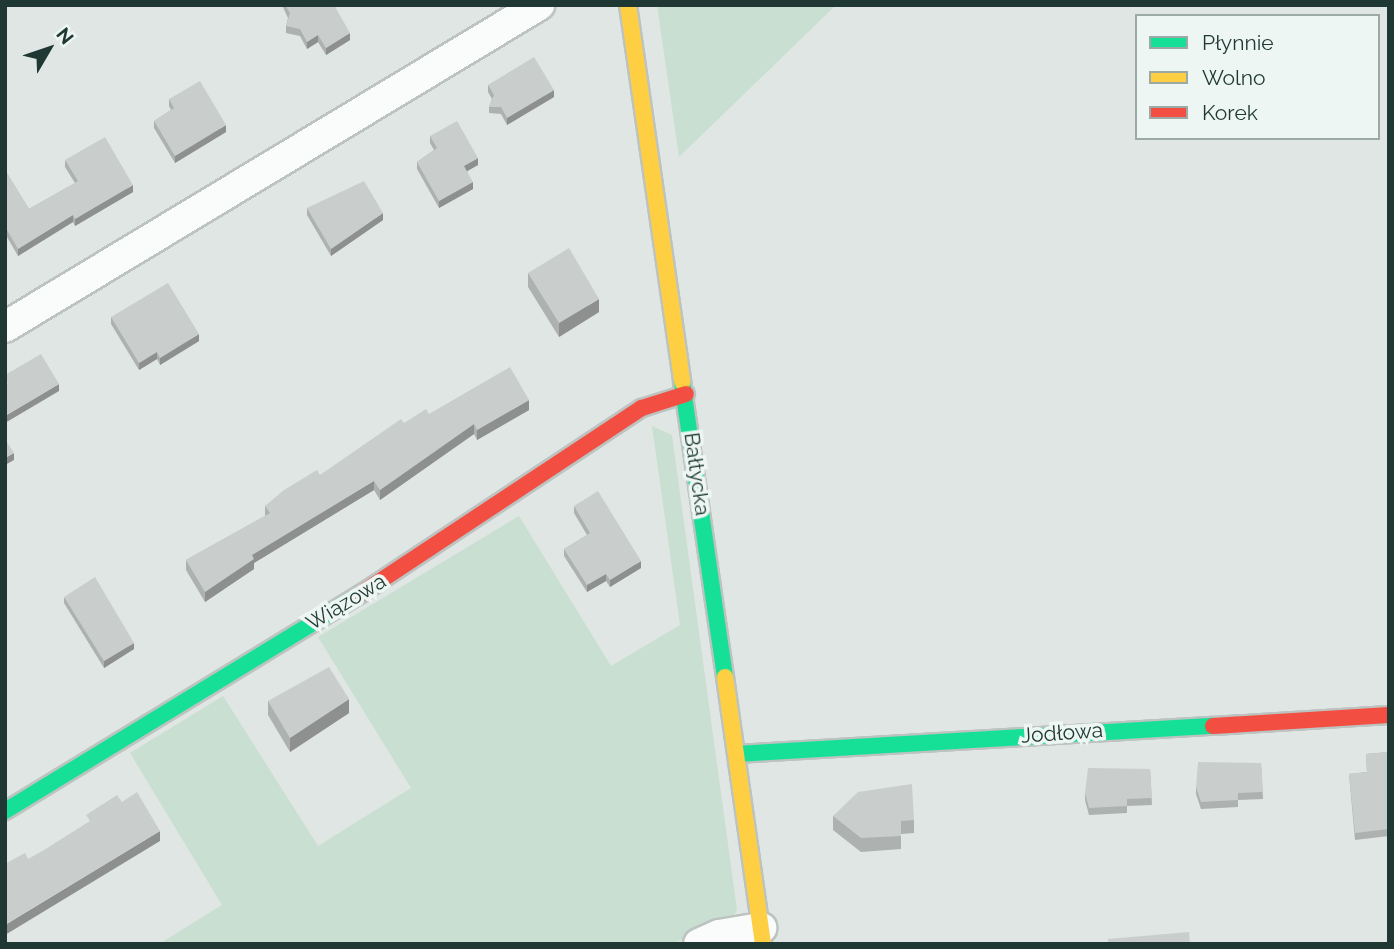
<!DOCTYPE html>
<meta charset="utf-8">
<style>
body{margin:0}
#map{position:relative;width:1394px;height:949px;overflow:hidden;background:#e0e6e3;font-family:Raleway,sans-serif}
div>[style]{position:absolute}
.green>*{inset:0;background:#c8dfd1}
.roads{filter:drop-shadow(2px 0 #bdc3c0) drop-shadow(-2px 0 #bdc3c0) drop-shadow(0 2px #bdc3c0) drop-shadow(0 -2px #bdc3c0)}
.street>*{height:30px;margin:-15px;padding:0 15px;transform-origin:15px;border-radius:15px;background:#fafbfb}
.fast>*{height:16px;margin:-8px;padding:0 8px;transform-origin:8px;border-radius:8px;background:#16e098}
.slow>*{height:16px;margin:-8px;padding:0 8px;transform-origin:8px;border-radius:8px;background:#ffcf43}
.jam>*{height:16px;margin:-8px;padding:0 8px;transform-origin:8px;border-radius:8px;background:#f24e42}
.wall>*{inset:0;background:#adb1af}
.shaded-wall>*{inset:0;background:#8d908f}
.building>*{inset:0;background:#c9cecc}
span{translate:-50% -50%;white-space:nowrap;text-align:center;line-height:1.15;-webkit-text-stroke:7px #edf6f2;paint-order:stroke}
.street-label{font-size:21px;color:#1f3833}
.frame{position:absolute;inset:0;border:7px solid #1f3833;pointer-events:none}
.legend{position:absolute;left:1135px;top:14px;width:245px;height:126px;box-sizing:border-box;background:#edf6f2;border:2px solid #9baaa6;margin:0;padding:9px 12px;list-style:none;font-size:21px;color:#1f3833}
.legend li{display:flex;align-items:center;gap:14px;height:35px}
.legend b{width:35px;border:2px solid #9baaa6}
.north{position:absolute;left:14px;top:14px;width:70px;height:70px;-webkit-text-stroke:5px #edf6f2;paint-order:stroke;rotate:51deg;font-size:19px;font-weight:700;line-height:28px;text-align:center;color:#1f3833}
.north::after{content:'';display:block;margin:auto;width:24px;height:32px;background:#1f3833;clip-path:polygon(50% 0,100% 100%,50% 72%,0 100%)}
</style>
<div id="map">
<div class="green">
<div style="clip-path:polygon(657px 5px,836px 5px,679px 157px)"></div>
<div style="clip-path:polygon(652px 426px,672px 435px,737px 910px,733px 917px,672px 944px,159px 944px,222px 905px,130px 753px,223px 696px,318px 846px,411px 788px,318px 637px,519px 516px,611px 666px,680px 625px)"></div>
</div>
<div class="roads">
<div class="street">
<div style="left:5px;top:327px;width:624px;rotate:-31.09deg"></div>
<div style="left:699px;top:944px;width:22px;rotate:-24deg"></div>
<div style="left:719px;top:935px;width:43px;rotate:-9.5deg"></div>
</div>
<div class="fast">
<div style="left:682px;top:382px;width:298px;rotate:81.7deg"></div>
<div style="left:736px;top:754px;width:478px;rotate:-3.4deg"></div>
<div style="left:5px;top:811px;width:415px;rotate:-31.4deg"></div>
</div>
<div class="slow">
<div style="left:628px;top:5px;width:381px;rotate:81.8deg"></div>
<div style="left:725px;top:677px;width:270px;rotate:81.9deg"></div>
</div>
<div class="jam">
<div style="left:359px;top:595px;width:339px;rotate:-33.5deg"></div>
<div style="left:642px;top:408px;width:46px;rotate:-17.7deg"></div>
<div style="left:1213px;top:726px;width:176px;rotate:-3.6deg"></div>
</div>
</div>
<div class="wall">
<div style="clip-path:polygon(282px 5px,334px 5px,350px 40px,326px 55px,318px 42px,307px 49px,300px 36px,286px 33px,286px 26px,288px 18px)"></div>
<div style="clip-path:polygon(488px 85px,554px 97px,507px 125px,501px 114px,489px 113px,489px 107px,492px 99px,488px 92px)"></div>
<div style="clip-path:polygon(169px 99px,226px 132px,175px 163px,154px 128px,154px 121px,171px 110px,169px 106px)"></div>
<div style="clip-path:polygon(430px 136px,478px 165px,467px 171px,473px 189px,439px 208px,417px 169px,417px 162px,434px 150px,430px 143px)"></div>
<div style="clip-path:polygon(65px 160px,133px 192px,75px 226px,73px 222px,18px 256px,7px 237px,5px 238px,5px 170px,29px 209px,75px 183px,65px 167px)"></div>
<div style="clip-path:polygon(307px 208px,383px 220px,331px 256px,307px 215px)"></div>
<div style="clip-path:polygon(528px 273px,599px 312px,559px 337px,528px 287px)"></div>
<div style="clip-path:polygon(111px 317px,199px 341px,160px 365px,157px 359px,139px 370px,111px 324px)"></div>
<div style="clip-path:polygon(529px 410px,477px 440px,474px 434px,380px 500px,374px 490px,254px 563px,254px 569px,205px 602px,186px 570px,186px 560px,265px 516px,265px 506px,429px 414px)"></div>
<div style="clip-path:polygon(574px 506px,641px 568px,610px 587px,606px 581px,587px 592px,564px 556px,564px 549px,587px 535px,574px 513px)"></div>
<div style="clip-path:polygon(64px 597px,134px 649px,104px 668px,64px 603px)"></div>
<div style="clip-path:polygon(268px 701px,349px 713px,290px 752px,268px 715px)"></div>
<div style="clip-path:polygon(1389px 752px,1389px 836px,1355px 840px,1349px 774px,1367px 772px,1366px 754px)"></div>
<div style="clip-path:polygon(1261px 763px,1263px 799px,1238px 800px,1238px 807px,1201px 809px,1196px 794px,1196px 787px)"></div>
<div style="clip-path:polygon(1150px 769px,1152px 805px,1127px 806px,1127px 813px,1089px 815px,1085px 800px,1085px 793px)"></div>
<div style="clip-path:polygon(833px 816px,914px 820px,914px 833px,901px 834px,901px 849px,861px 852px,833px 830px)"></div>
</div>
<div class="shaded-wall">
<div style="clip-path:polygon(350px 33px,350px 40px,326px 55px,326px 48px)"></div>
<div style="clip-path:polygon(318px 35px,318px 42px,307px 49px,307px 42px)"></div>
<div style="clip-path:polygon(554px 90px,554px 97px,507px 125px,507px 118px)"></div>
<div style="clip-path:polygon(226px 125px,226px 132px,175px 163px,175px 156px)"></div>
<div style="clip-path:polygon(478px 158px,478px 165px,464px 173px,464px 166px)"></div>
<div style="clip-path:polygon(473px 182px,473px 189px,439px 208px,439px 201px)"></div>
<div style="clip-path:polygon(133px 185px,133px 192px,75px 226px,75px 219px)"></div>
<div style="clip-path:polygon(383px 213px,383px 220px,331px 256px,331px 249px)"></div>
<div style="clip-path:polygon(73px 215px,73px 222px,18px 256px,18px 249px)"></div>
<div style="clip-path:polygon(599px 299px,599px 312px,559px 337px,559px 323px)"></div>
<div style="clip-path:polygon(199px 334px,199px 341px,160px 365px,160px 358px)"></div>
<div style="clip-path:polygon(157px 352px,157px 359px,139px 370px,139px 363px)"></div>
<div style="clip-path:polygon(59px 384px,59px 391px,5px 423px,5px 416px)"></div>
<div style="clip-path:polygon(529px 400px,529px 410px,477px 440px,477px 430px)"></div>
<div style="clip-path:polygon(474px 424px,474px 434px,380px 500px,380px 490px)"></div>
<div style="clip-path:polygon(14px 453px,14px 460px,5px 465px,5px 458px)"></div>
<div style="clip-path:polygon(374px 481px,374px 490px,254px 563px,254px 569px,205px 602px,205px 592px,252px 555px)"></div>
<div style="clip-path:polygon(641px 561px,641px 568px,610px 587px,610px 580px)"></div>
<div style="clip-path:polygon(606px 574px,606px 581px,587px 592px,587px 585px)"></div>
<div style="clip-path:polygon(134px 643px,134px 649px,104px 668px,104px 661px)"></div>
<div style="clip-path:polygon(349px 699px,349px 713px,290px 752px,290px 738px)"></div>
<div style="clip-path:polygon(160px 831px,160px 841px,5px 935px,5px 925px)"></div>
</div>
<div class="building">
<div style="clip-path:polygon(285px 5px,334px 5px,350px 33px,326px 48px,318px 35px,307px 42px,300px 29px,286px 26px,290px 13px)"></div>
<div style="clip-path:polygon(534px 57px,554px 90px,507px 118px,501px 107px,489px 107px,494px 95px,488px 85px)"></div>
<div style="clip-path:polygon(200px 81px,226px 125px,175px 156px,154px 121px,174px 108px,169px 99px)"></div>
<div style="clip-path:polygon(457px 121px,478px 158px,464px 166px,473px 182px,439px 201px,417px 162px,437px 148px,430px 136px)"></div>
<div style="clip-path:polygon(105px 137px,133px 185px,75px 219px,73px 215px,18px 249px,7px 230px,5px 231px,5px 170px,29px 209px,78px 181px,65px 160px)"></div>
<div style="clip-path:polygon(364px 181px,383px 213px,331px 249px,307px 208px)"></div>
<div style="clip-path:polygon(569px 248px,599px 299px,559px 323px,528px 273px)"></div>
<div style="clip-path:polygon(168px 283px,199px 334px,160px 358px,157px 352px,139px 363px,111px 317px)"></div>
<div style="clip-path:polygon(41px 354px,59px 384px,5px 416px,5px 385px,8px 383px,5px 379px,5px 375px)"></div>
<div style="clip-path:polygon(510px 367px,529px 400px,477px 430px,474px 424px,380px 490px,374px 481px,252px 555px,254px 559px,205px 592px,186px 560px,270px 513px,265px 506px,284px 490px,317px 470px,320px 475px,401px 419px,404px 423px,426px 409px,429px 414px)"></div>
<div style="clip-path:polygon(5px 439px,14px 453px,5px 458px)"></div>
<div style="clip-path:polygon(598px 491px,641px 561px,610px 580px,606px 574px,587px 585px,564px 549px,590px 533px,574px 506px)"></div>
<div style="clip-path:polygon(95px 577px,134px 643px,104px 661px,64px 597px)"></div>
<div style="clip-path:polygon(329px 667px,349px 699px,290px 738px,268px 701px)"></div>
<div style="clip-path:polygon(1389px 752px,1389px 829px,1355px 833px,1349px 774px,1367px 772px,1366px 754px)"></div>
<div style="clip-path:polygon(1198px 762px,1261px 763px,1263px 792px,1238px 793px,1238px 800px,1201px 802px,1196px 787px)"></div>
<div style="clip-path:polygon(1088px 768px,1150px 769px,1152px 798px,1127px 799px,1127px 806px,1089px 808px,1085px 793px)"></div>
<div style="clip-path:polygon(912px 784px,914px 820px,901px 821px,901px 836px,861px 838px,833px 816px,858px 792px)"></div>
<div style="clip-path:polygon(137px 792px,160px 831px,5px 925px,5px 864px,25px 853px,28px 859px,44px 850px,90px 821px,86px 815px,117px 795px,122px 802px)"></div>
<div style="clip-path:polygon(1189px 932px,1190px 944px,1108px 944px,1108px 939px)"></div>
</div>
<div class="street-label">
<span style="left:697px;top:474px;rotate:82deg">Bałtycka</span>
<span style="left:346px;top:602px;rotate:-31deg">Wiązowa</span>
<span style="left:1062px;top:733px;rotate:-4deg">Jodłowa</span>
</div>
<div class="frame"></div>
<ul class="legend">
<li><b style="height:9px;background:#16e098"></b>Płynnie</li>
<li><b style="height:9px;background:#ffcf43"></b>Wolno</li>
<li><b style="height:9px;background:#f24e42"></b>Korek</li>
</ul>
<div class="north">N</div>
</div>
